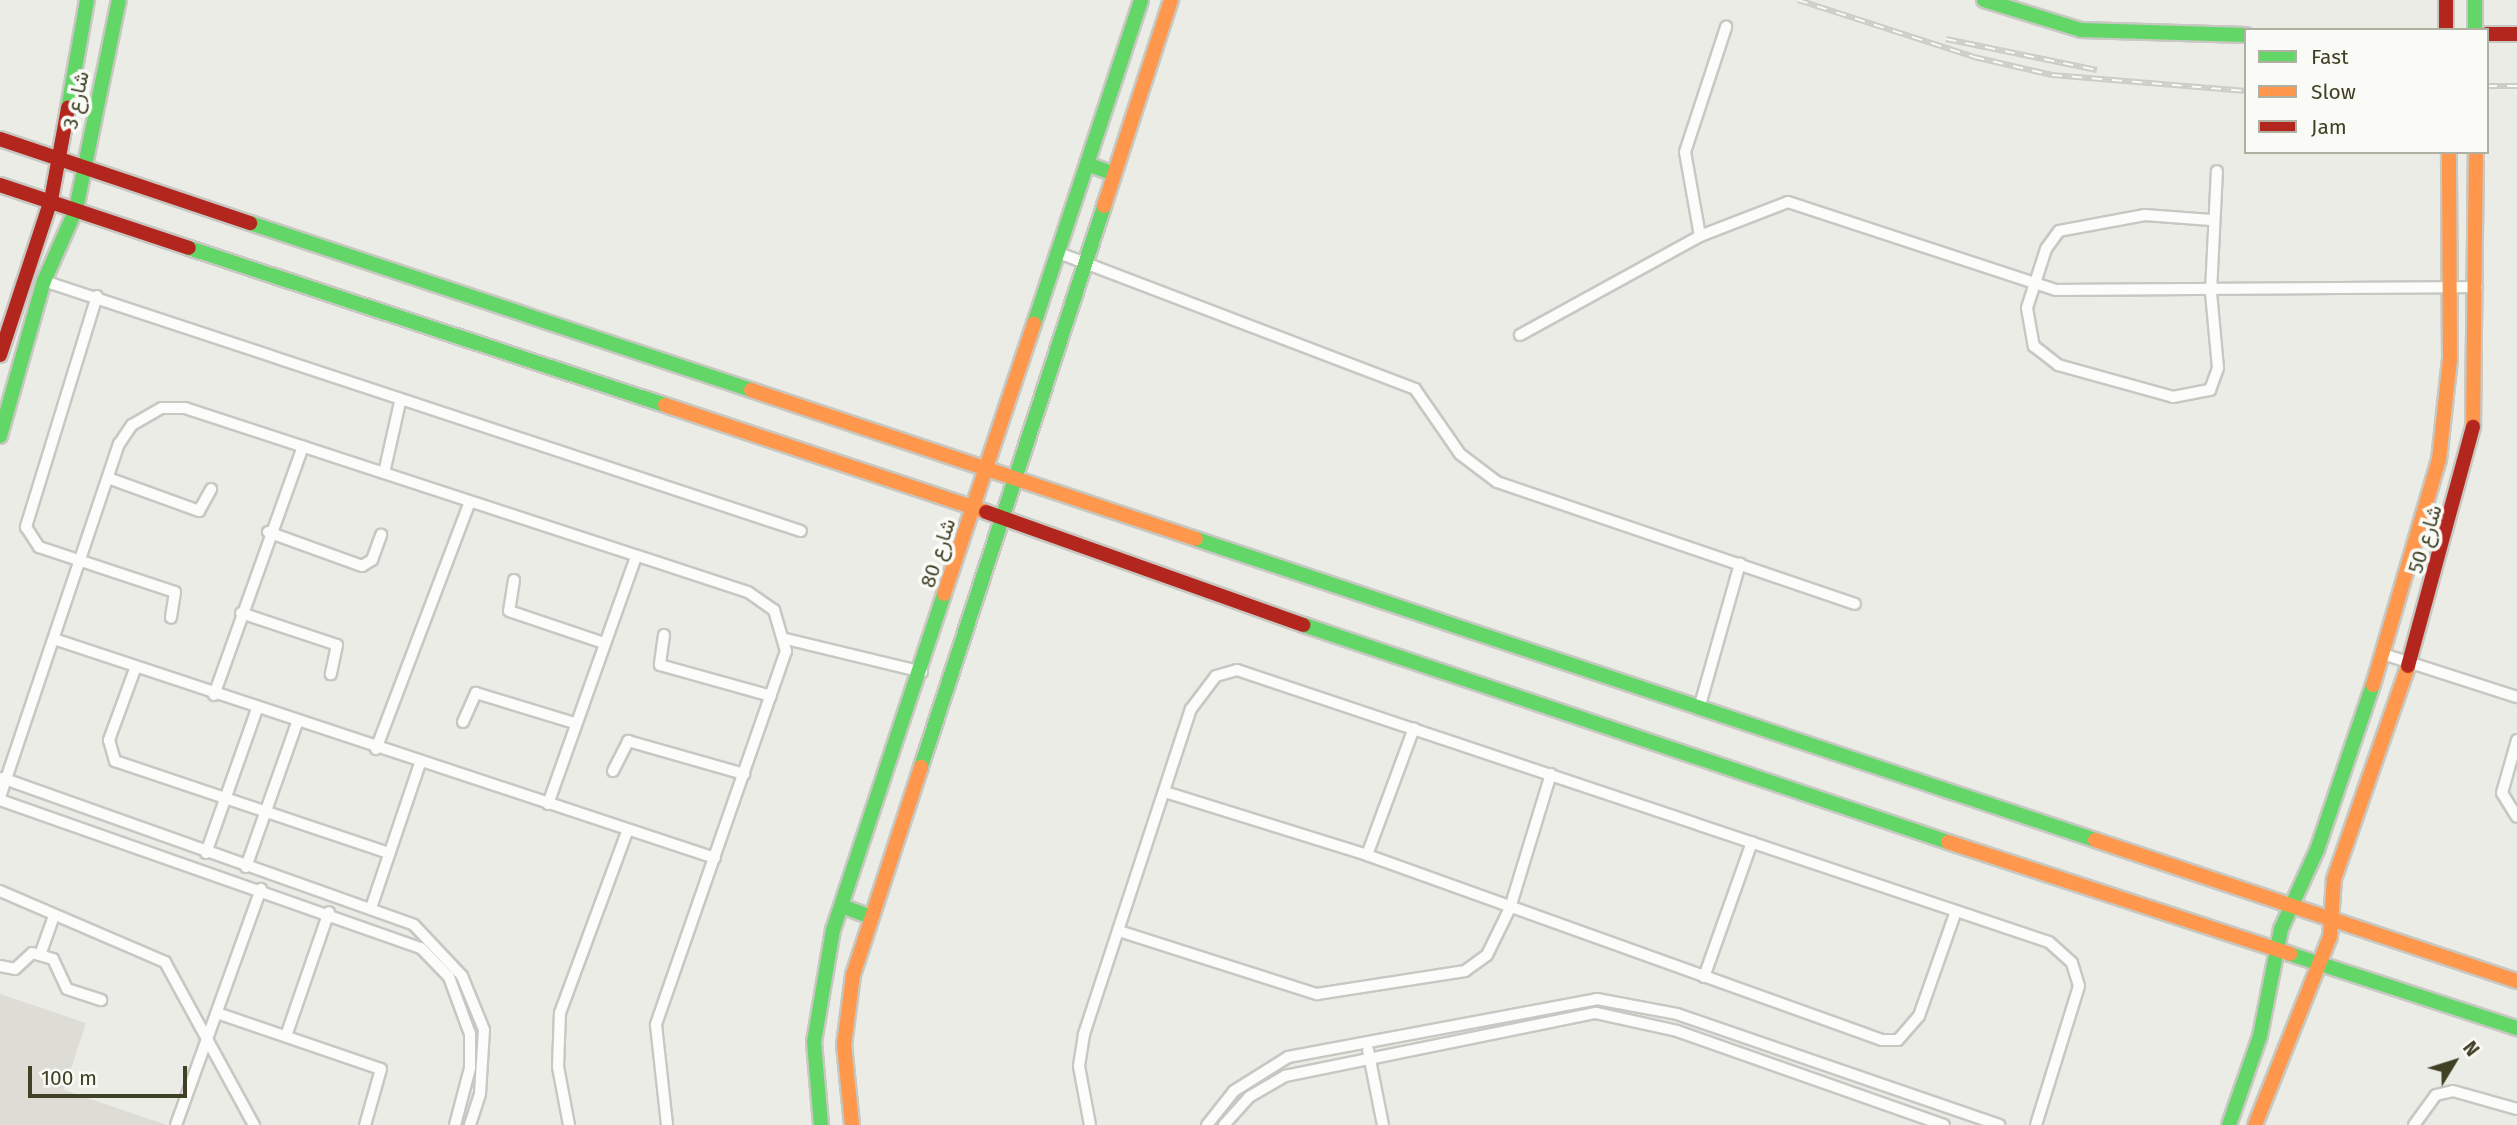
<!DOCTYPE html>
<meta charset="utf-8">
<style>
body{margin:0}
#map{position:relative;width:2517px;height:1125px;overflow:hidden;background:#ecece7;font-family:"Fira Sans",Vazirmatn,sans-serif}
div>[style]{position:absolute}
.built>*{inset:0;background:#ddddd5}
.roads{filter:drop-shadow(2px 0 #c8c8c3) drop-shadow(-2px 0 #c8c8c3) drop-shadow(0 2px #c8c8c3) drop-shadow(0 -2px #c8c8c3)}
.street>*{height:10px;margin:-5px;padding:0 5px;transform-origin:5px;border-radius:5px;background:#fcfcfb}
.fast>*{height:14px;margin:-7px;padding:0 7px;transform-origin:7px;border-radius:7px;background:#63d668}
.slow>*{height:14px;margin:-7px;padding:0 7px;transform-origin:7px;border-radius:7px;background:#ff974d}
.jam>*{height:14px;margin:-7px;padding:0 7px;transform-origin:7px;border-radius:7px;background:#b3261e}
.rail>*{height:6px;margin-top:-3px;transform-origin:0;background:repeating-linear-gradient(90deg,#fafaf6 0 10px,#ccccc8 0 20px);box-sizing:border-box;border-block:2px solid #ccccc8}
span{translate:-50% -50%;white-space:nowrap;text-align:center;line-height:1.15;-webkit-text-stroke:7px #fafaf6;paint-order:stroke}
.street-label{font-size:21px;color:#3f4024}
.legend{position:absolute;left:2244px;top:28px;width:245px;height:126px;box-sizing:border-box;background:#fafaf6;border:2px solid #afb0a2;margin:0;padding:9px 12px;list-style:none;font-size:21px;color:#3f4024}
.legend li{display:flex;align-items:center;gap:14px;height:35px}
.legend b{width:35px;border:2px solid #afb0a2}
.north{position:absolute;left:2419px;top:1027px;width:70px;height:70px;-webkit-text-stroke:5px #fafaf6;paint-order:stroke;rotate:52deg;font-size:19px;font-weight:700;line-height:28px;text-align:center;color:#3f4024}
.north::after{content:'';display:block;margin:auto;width:24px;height:32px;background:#3f4024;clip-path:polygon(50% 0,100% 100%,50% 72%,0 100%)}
.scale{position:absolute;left:28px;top:1066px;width:159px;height:32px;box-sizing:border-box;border:4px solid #3f4024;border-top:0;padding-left:9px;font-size:21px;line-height:24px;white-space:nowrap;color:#3f4024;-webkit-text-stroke:5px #fafaf6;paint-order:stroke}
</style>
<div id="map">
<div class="built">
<div style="clip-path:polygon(0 994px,86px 1023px,64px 1090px,167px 1125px,0 1125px)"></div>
</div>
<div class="roads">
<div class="street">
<div style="left:2211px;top:220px;width:66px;rotate:-175.7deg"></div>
<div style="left:2145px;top:215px;width:87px;rotate:169.5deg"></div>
<div style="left:2059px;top:231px;width:22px;rotate:126deg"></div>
<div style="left:2046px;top:249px;width:62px;rotate:107.9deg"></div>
<div style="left:2027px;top:308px;width:39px;rotate:80deg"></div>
<div style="left:2034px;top:346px;width:31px;rotate:38deg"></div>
<div style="left:2058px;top:365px;width:119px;rotate:15.5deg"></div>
<div style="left:2173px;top:397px;width:38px;rotate:-11deg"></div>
<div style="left:2210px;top:390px;width:23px;rotate:-70deg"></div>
<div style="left:2218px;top:368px;width:76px;rotate:-95.3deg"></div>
<div style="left:2211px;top:292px;width:121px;rotate:-87.2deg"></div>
<div style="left:1700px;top:236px;width:85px;rotate:-100.1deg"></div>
<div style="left:1685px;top:152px;width:132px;rotate:-71.8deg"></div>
<div style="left:1059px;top:253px;width:381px;rotate:20.9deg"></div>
<div style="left:1415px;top:389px;width:79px;rotate:55.3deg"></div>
<div style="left:1460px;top:454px;width:46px;rotate:37.1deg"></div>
<div style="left:1497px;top:482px;width:378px;rotate:18.8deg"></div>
<div style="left:44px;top:281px;width:797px;rotate:18.28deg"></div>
<div style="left:97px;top:296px;width:242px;rotate:107.1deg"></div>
<div style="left:26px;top:527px;width:24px;rotate:57deg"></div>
<div style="left:39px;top:547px;width:143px;rotate:18.3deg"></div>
<div style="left:175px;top:592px;width:26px;rotate:99deg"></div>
<div style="left:1520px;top:335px;width:205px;rotate:-28.8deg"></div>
<div style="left:1700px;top:236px;width:94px;rotate:-21.1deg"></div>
<div style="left:1788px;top:202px;width:282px;rotate:18.2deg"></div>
<div style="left:2056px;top:290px;width:421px;rotate:-0.4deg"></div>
<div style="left:384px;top:473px;width:73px;rotate:-77.3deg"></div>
<div style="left:108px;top:478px;width:97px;rotate:19.9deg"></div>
<div style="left:199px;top:511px;width:25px;rotate:-61deg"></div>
<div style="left:268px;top:532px;width:100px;rotate:19.9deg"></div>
<div style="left:362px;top:566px;width:12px;rotate:-31deg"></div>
<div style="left:372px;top:560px;width:27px;rotate:-70deg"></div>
<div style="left:514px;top:580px;width:31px;rotate:99deg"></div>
<div style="left:509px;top:611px;width:97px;rotate:18.6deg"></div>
<div style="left:241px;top:613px;width:101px;rotate:18.4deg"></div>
<div style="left:337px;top:645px;width:30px;rotate:102deg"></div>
<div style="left:664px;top:635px;width:30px;rotate:98deg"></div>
<div style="left:660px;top:665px;width:115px;rotate:15.6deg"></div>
<div style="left:786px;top:639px;width:140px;rotate:13.6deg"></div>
<div style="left:57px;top:640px;width:693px;rotate:18.33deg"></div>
<div style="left:2383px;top:654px;width:141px;rotate:17.8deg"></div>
<div style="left:135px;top:669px;width:76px;rotate:110.1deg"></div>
<div style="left:109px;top:740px;width:22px;rotate:74deg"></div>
<div style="left:115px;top:761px;width:288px;rotate:18.6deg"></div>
<div style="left:214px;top:695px;width:264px;rotate:-70.3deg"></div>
<div style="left:1700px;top:705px;width:147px;rotate:-74.2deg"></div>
<div style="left:463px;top:722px;width:32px;rotate:-66deg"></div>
<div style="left:476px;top:693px;width:102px;rotate:17deg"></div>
<div style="left:2517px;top:740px;width:55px;rotate:105.8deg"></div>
<div style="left:2502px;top:793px;width:28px;rotate:58deg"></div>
<div style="left:376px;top:749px;width:264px;rotate:-69.2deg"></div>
<div style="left:613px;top:771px;width:34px;rotate:-63deg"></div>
<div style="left:628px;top:741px;width:121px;rotate:15.9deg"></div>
<div style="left:2px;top:778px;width:437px;rotate:19.6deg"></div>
<div style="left:414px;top:925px;width:70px;rotate:46.7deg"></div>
<div style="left:462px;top:976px;width:58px;rotate:67.8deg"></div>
<div style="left:484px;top:1030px;width:64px;rotate:93.6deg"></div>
<div style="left:480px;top:1094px;width:33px;rotate:108deg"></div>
<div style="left:1165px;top:792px;width:212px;rotate:17.3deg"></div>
<div style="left:1367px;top:855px;width:547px;rotate:19.76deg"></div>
<div style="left:1882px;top:1040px;width:16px"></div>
<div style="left:1898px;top:1040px;width:32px;rotate:-49deg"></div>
<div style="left:1919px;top:1016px;width:111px;rotate:-70.6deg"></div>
<div style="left:0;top:797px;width:373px;rotate:-71.4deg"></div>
<div style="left:119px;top:444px;width:23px;rotate:-56deg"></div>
<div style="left:132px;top:425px;width:34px;rotate:-30deg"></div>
<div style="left:162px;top:408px;width:23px"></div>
<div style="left:185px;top:408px;width:592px;rotate:18.1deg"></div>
<div style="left:748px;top:592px;width:32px;rotate:35deg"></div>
<div style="left:774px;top:610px;width:43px;rotate:73.7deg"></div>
<div style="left:786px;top:651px;width:396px;rotate:109.2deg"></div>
<div style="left:656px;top:1025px;width:101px;rotate:83.7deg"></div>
<div style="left:0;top:800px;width:446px;rotate:19.4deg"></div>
<div style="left:421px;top:948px;width:40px;rotate:46deg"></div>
<div style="left:449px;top:977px;width:61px;rotate:69.8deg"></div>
<div style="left:470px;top:1034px;width:34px;rotate:90deg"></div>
<div style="left:470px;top:1068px;width:59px;rotate:104.7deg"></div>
<div style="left:548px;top:804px;width:262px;rotate:-70.4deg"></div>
<div style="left:206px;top:853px;width:153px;rotate:-70.5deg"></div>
<div style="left:1367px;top:855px;width:135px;rotate:-69.7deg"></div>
<div style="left:246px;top:867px;width:153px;rotate:-70.5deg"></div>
<div style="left:0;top:891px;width:180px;rotate:23.3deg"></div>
<div style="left:165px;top:962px;width:186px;rotate:61.4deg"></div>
<div style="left:371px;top:908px;width:153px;rotate:-71.3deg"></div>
<div style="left:1119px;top:931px;width:208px;rotate:17.7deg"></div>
<div style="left:1317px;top:994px;width:150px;rotate:-8.8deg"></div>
<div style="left:1465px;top:971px;width:27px;rotate:-36deg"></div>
<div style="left:1487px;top:955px;width:52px;rotate:-63.9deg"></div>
<div style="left:1510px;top:908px;width:140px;rotate:-73deg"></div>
<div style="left:40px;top:955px;width:41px;rotate:-70.3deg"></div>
<div style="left:0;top:966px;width:15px;rotate:11deg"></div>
<div style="left:15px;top:969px;width:23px;rotate:-43deg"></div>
<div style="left:32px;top:953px;width:22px;rotate:16deg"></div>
<div style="left:53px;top:959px;width:33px;rotate:65deg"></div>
<div style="left:67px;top:989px;width:36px;rotate:18deg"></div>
<div style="left:1704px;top:977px;width:143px;rotate:-70.4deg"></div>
<div style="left:217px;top:1013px;width:173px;rotate:18.9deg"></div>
<div style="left:381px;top:1069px;width:58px;rotate:105.9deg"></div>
<div style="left:286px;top:1036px;width:131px;rotate:-70.9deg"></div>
<div style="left:1368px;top:1050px;width:76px;rotate:78.7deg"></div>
<div style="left:176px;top:1125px;width:251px;rotate:-70.2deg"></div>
<div style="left:569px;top:1125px;width:59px;rotate:-100.7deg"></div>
<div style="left:558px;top:1067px;width:54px;rotate:-87.9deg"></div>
<div style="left:560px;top:1013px;width:193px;rotate:-69.7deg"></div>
<div style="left:1090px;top:1125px;width:60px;rotate:-100.6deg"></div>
<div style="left:1079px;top:1066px;width:32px;rotate:-81deg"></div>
<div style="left:1084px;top:1034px;width:342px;rotate:-71.8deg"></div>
<div style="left:1191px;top:709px;width:41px;rotate:-52.9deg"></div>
<div style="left:1216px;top:676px;width:22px;rotate:-16deg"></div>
<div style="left:1237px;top:670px;width:856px;rotate:18.52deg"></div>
<div style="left:2049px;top:942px;width:31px;rotate:42deg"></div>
<div style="left:2072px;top:963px;width:24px;rotate:73deg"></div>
<div style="left:2079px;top:986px;width:145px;rotate:107.2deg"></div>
<div style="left:1207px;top:1125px;width:43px;rotate:-51.5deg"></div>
<div style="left:1234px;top:1091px;width:64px;rotate:-32.2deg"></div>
<div style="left:1288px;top:1057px;width:314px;rotate:-10.6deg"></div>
<div style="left:1597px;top:999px;width:81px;rotate:10.6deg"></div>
<div style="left:1677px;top:1014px;width:341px;rotate:19deg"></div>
<div style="left:1224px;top:1125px;width:38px;rotate:-48deg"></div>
<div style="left:1249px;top:1097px;width:42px;rotate:-30.3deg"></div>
<div style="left:1285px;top:1076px;width:317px;rotate:-11.5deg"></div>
<div style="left:1596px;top:1013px;width:83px;rotate:12.5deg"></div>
<div style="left:1677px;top:1031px;width:283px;rotate:19.4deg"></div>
<div style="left:2414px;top:1125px;width:37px;rotate:-54deg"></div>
<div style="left:2436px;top:1095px;width:17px;rotate:-13deg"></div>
<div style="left:2453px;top:1091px;width:66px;rotate:15.7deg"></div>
</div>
<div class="fast">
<div style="left:1984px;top:0;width:102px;rotate:17.2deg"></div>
<div style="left:2081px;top:30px;width:165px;rotate:1.7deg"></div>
<div style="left:2475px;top:0;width:30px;rotate:90deg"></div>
<div style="left:68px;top:108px;width:110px;rotate:-80deg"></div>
<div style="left:1087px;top:164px;width:29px;rotate:20deg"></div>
<div style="left:250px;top:223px;width:528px;rotate:18.43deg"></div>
<div style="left:189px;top:248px;width:501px;rotate:18.25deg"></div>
<div style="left:1034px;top:324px;width:341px;rotate:-71.7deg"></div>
<div style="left:0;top:436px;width:161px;rotate:-74.2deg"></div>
<div style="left:44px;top:281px;width:79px;rotate:-66deg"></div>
<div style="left:76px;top:209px;width:213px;rotate:-78.4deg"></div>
<div style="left:1196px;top:539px;width:948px;rotate:18.51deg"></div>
<div style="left:1304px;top:625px;width:680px;rotate:18.62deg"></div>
<div style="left:921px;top:767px;width:590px;rotate:-71.93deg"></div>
<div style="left:842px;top:906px;width:31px;rotate:21deg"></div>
<div style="left:2290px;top:954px;width:239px;rotate:18.1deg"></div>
<div style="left:821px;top:1125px;width:83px;rotate:-94.8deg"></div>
<div style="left:814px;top:1042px;width:114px;rotate:-80.4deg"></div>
<div style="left:833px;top:930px;width:354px;rotate:-71.7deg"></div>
<div style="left:2229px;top:1125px;width:94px;rotate:-70.8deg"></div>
<div style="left:2260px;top:1036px;width:109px;rotate:-78.9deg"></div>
<div style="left:2281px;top:929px;width:87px;rotate:-65.5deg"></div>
<div style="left:2317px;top:850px;width:174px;rotate:-71.3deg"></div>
</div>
<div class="slow">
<div style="left:1104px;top:206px;width:217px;rotate:-72deg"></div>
<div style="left:751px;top:390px;width:469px;rotate:18.5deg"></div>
<div style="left:665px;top:405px;width:338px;rotate:18.4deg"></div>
<div style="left:2473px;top:427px;width:275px;rotate:-89.4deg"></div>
<div style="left:944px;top:594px;width:285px;rotate:-71.6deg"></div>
<div style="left:2373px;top:685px;width:234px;rotate:-73.7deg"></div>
<div style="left:2439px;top:460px;width:102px;rotate:-83.8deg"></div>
<div style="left:2450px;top:359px;width:207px;rotate:-90.3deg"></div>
<div style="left:2095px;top:840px;width:445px;rotate:18.5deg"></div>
<div style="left:1948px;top:842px;width:360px;rotate:18.1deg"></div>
<div style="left:852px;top:1125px;width:80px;rotate:-95.7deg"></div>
<div style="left:844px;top:1045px;width:71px;rotate:-82.7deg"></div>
<div style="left:853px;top:975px;width:219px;rotate:-71.9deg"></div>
<div style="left:2255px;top:1125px;width:202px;rotate:-68.3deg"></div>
<div style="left:2330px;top:937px;width:58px;rotate:-86.1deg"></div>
<div style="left:2334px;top:879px;width:225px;rotate:-70.8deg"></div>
</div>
<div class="jam">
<div style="left:2446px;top:0;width:30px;rotate:90deg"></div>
<div style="left:2487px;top:34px;width:30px"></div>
<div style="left:0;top:139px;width:264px;rotate:18.6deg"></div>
<div style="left:0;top:185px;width:199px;rotate:18.4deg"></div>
<div style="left:0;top:355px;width:163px;rotate:-71.8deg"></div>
<div style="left:51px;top:200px;width:94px;rotate:-79.5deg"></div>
<div style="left:986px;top:512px;width:337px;rotate:19.6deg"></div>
<div style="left:2408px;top:666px;width:248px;rotate:-74.8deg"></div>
</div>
</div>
<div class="rail">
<div style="left:1798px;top:0;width:185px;rotate:17.9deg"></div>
<div style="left:1974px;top:57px;width:80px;rotate:13deg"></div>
<div style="left:2052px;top:75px;width:195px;rotate:4.7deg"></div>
<div style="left:1946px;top:39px;width:154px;rotate:11.6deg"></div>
<div style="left:2487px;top:86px;width:30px"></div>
</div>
<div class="street-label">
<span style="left:76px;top:100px;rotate:-78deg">شارع 3</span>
<span style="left:2425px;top:539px;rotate:-73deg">شارع 50</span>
<span style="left:938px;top:553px;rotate:-72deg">شارع 80</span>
</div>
<ul class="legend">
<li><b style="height:9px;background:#63d668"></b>Fast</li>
<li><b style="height:9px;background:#ff974d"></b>Slow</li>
<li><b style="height:9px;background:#b3261e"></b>Jam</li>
</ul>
<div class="north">N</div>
<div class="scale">100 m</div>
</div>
